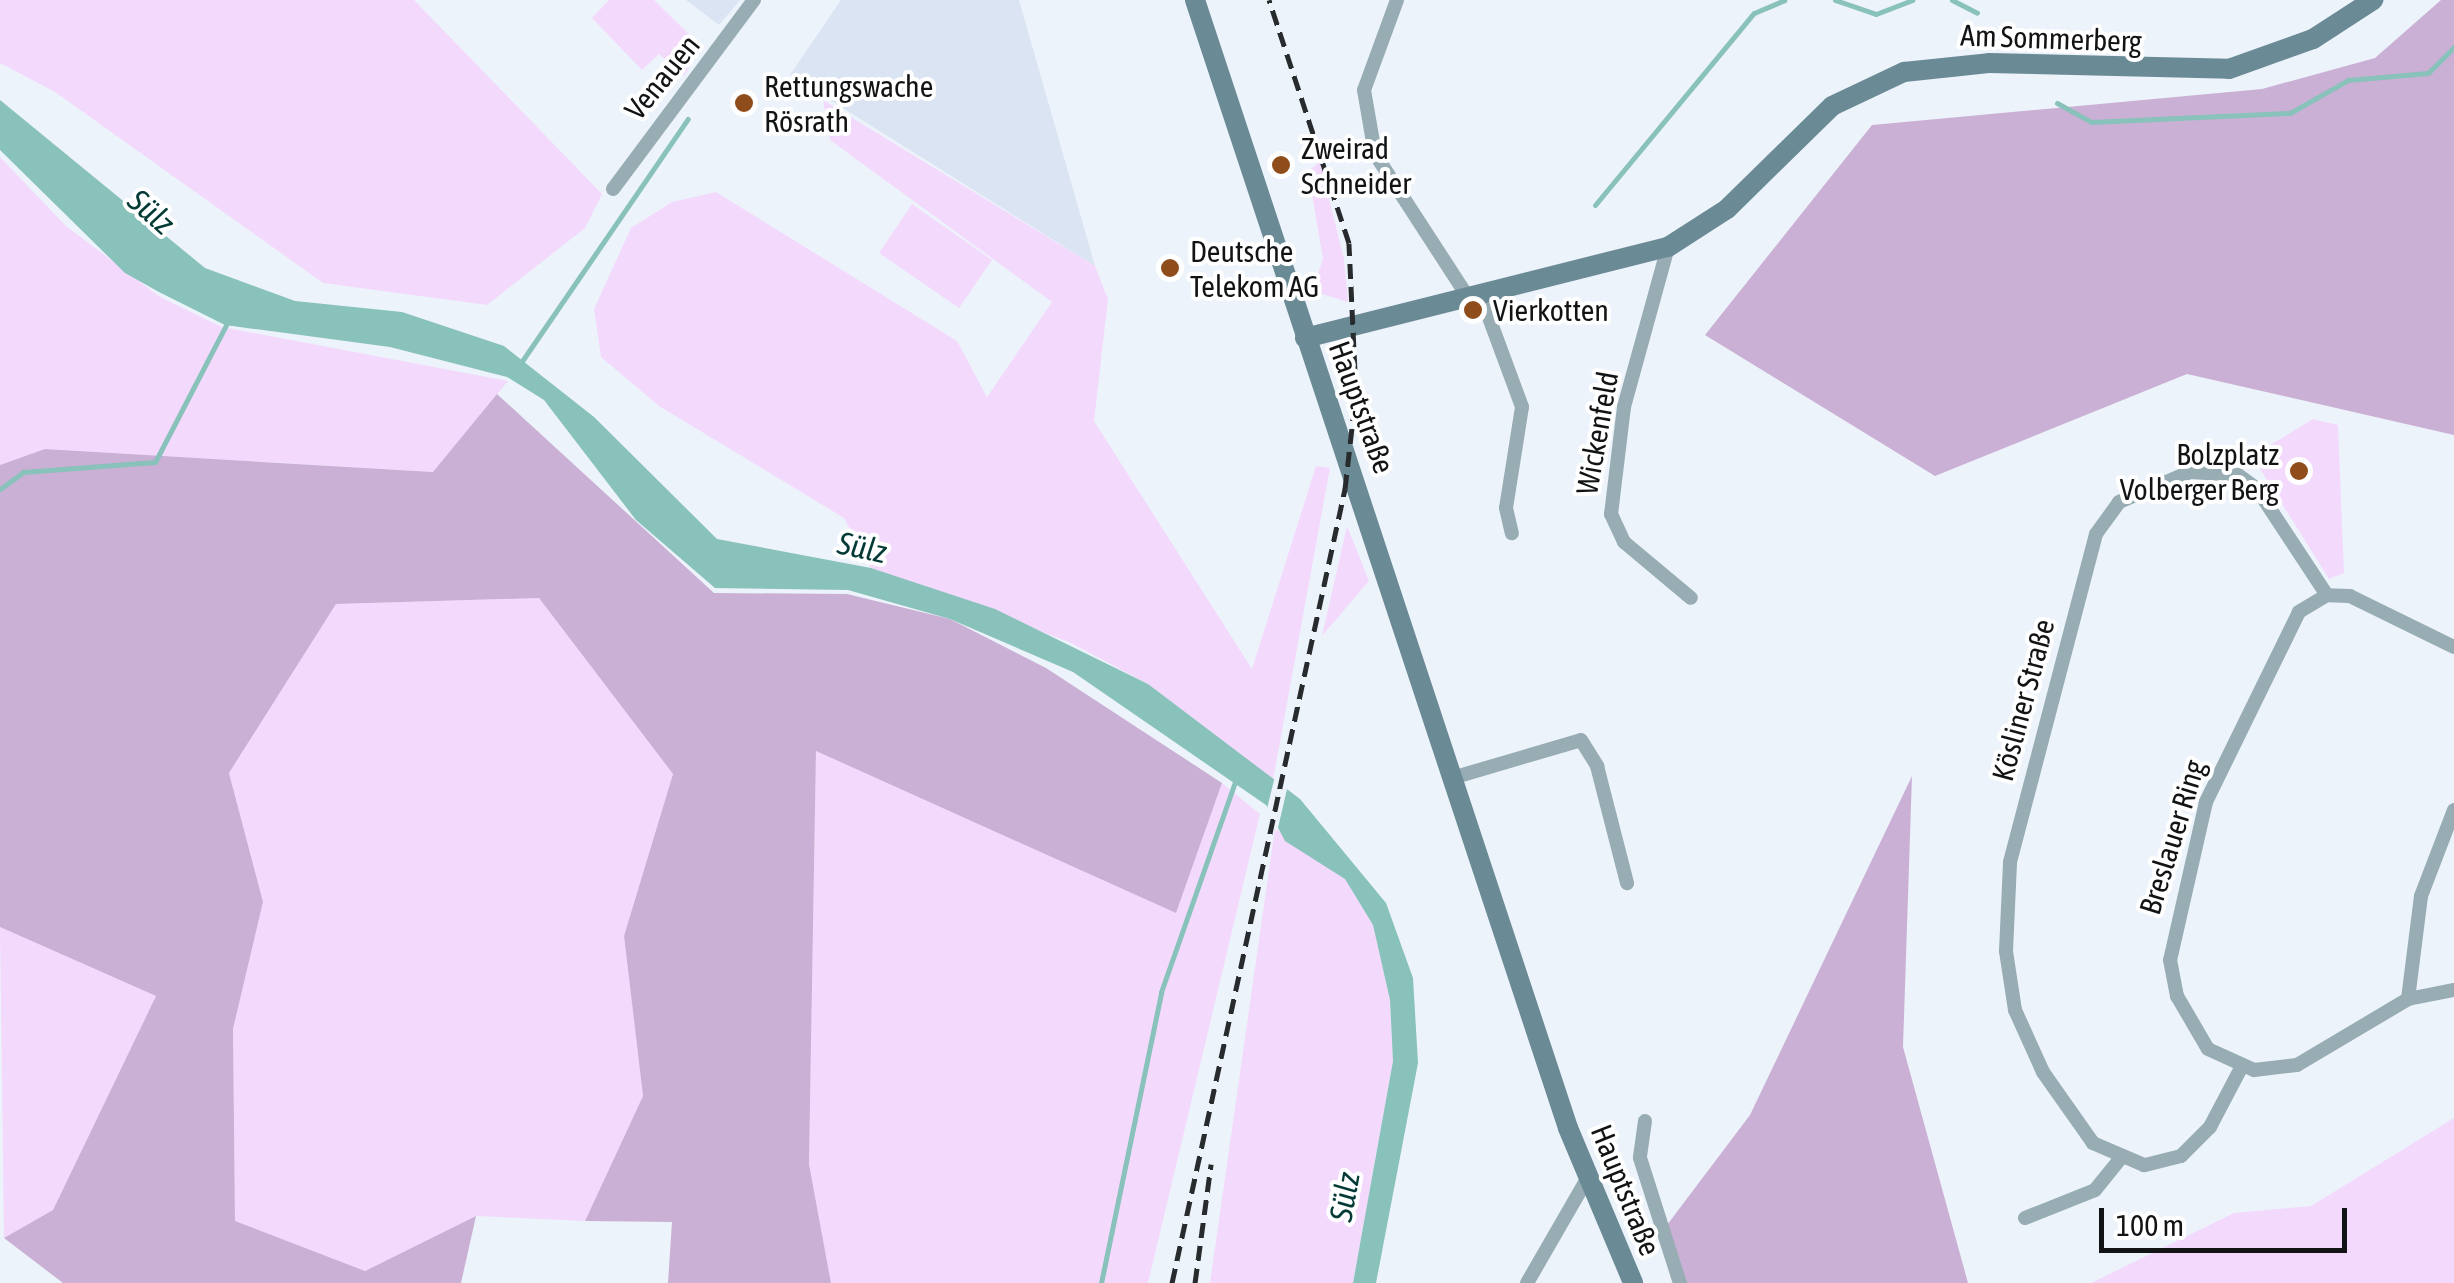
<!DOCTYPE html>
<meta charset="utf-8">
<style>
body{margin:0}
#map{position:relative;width:2454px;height:1283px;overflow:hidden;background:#edf3fb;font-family:"Asap Condensed",sans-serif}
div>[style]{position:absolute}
.built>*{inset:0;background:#dae4f2}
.green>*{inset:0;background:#f3dafc}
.forest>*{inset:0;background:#cab0d4}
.water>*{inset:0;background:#89c1bb}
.pier>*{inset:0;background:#edf3fb}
.stream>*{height:5px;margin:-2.5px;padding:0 2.5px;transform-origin:2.5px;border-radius:2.5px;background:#89c1bb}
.street>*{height:14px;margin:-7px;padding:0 7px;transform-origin:7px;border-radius:7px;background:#97acb3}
.secondary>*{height:20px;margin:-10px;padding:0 10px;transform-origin:10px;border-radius:10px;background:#6a8a95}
.rail>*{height:5px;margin-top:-2.5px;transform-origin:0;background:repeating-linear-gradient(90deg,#282b2d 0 15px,transparent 0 23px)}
.dots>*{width:28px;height:28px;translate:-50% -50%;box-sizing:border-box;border:5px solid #fff;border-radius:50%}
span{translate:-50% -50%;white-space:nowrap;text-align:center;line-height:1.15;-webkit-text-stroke:8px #fff;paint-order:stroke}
.street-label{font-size:30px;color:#111315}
.poi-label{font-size:30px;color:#111315}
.left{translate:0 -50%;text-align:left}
.right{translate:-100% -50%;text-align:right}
.water-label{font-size:32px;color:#033a36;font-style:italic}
.scale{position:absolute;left:2099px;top:1208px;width:248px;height:45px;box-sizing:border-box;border:5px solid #111315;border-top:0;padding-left:12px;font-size:30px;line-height:35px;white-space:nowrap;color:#111315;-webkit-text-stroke:8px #fff;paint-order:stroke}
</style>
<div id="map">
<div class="built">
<div style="clip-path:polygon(686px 0,740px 0,719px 25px)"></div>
<div style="clip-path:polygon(841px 0,1019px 0,1095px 266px,790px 75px)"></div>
</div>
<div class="green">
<div style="clip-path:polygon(0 0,414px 0,602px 194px,585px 228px,487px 305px,323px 283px,55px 92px,0 63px)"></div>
<div style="clip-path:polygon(609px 0,654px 0,702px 47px,684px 76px,659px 54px,642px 70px,592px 18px)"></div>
<div style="clip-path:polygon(823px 100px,1095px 266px,1108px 299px,1094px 421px,1252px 669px,1316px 466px,1330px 468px,1273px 780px,1148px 684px,1069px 642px,871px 568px,844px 518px,659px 406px,601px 357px,594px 309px,631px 228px,672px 202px,716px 192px,957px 341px,987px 397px,1052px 302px,830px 140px)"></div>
<div style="clip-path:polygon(0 157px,66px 226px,160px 297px,222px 327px,508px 381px,434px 472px,46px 449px,0 465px)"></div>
<div style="clip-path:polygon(1320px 162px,1344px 259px,1348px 302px,1312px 291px,1323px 259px,1308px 171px)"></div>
<div style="clip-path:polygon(912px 204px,992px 260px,959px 308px,879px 253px)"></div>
<div style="clip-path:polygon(2313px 419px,2338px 425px,2344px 573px,2329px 579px,2252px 456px)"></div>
<div style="clip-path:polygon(1347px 526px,1369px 581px,1322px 636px)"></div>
<div style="clip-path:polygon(539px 598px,673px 774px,624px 936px,643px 1096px,585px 1221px,476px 1216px,365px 1271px,235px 1221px,233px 1029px,263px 902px,229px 773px,336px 604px)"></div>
<div style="clip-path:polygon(816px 751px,1176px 913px,1222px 783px,1260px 814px,1148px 1283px,831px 1283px,809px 1164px)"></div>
<div style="clip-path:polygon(1275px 828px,1345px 879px,1373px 925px,1390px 1000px,1393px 1061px,1353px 1283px,1210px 1283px)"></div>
<div style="clip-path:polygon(0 927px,156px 996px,53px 1210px,4px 1238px)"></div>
<div style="clip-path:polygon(2454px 1118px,2454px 1283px,2091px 1283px,2234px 1213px,2311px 1206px)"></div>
</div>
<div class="forest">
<div style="clip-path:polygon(2441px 0,2454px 0,2454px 435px,2187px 374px,1935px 476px,1705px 335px,1872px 125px,2262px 89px,2375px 58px)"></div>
<div style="clip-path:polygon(497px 394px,714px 593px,847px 594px,950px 619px,1046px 668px,1222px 783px,1176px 913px,816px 751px,809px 1164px,831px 1283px,668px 1283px,672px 1222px,585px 1221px,643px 1096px,624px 936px,673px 774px,539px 598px,336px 604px,229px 773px,263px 902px,233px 1029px,235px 1221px,365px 1271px,476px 1216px,461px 1283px,63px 1283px,4px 1238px,53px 1210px,156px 996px,0 927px,0 465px,45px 449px,433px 472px)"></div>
<div style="clip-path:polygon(1912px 776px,1903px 1047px,1968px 1283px,1686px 1283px,1667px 1225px,1750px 1115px)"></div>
</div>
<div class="water">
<div style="clip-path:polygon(0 100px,205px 268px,295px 301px,402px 312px,504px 346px,594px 417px,717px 539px,871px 568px,995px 609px,1148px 684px,1300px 799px,1386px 903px,1413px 978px,1418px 1063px,1376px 1283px,1353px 1283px,1393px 1061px,1390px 1000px,1373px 925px,1345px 879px,1285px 841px,1266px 805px,1073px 672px,950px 619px,848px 590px,715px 588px,636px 520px,544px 400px,507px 377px,390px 347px,225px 325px,159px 292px,125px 273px,0 150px)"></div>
</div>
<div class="pier">
<div style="clip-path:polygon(1275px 776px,1288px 785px,1277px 832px,1265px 817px)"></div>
</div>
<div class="stream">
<div style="left:1835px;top:0;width:43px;rotate:18.9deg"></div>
<div style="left:1876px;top:14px;width:39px;rotate:-21deg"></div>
<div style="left:1952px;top:0;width:28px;rotate:27deg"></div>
<div style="left:2057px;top:103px;width:39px;rotate:29deg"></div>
<div style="left:2091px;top:122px;width:199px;rotate:-2.6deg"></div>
<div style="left:2290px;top:113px;width:67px;rotate:-29.6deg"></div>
<div style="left:2348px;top:80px;width:80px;rotate:-5deg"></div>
<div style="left:2428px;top:73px;width:37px;rotate:-45deg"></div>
<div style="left:1595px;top:205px;width:249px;rotate:-50.4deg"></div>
<div style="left:1754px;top:13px;width:33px;rotate:-23deg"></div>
<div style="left:520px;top:364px;width:297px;rotate:-55.6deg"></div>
<div style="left:0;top:489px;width:29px;rotate:-36deg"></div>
<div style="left:23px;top:472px;width:132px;rotate:-4.3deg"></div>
<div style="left:155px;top:462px;width:161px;rotate:-62.6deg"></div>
<div style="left:1101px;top:1283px;width:297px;rotate:-78.3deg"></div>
<div style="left:1161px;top:992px;width:229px;rotate:-70.6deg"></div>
</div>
<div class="street">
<div style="left:1397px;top:0;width:96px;rotate:110.1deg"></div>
<div style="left:1364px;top:90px;width:65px;rotate:80.2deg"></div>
<div style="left:1375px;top:154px;width:173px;rotate:57deg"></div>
<div style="left:613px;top:189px;width:236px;rotate:-53.3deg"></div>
<div style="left:1668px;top:247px;width:166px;rotate:105.4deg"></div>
<div style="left:1624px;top:407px;width:108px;rotate:96.9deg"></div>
<div style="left:1611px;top:514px;width:31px;rotate:65deg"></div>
<div style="left:1624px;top:542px;width:87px;rotate:39.9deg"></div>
<div style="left:1481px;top:296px;width:118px;rotate:69.7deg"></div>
<div style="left:1522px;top:407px;width:102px;rotate:99deg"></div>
<div style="left:1506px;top:508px;width:26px;rotate:77deg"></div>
<div style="left:2454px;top:647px;width:116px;rotate:-153.9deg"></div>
<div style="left:2350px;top:596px;width:23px;rotate:-178deg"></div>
<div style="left:2327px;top:595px;width:33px;rotate:149deg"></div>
<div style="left:2299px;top:612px;width:212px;rotate:116.1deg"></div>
<div style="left:2206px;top:802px;width:162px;rotate:102.8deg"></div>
<div style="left:2170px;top:960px;width:37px;rotate:79deg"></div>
<div style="left:2177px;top:996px;width:61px;rotate:59.7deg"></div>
<div style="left:2208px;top:1049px;width:51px;rotate:24.5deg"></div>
<div style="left:2254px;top:1070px;width:43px;rotate:-6.6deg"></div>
<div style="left:2297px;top:1065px;width:129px;rotate:-30.7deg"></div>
<div style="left:2408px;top:999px;width:47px;rotate:-11.1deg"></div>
<div style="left:1452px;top:778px;width:134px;rotate:-16.4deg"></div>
<div style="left:1581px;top:740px;width:31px;rotate:58deg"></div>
<div style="left:1597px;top:766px;width:121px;rotate:75.6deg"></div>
<div style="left:2408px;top:999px;width:104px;rotate:-82.8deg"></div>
<div style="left:2421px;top:896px;width:92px;rotate:-69deg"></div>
<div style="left:2241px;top:1068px;width:67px;rotate:117.7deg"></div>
<div style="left:2210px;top:1127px;width:41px;rotate:135deg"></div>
<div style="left:2181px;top:1156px;width:38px;rotate:166deg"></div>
<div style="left:2144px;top:1165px;width:56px;rotate:-156.7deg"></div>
<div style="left:2093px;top:1143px;width:87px;rotate:-125.2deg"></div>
<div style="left:2043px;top:1072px;width:68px;rotate:-114.3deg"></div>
<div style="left:2015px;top:1010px;width:60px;rotate:-98.7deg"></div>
<div style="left:2006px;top:951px;width:89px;rotate:-87.4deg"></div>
<div style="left:2010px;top:862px;width:339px;rotate:-75.3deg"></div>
<div style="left:2096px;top:534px;width:39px;rotate:-54deg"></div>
<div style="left:2119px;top:502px;width:77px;rotate:-22.9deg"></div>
<div style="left:2190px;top:472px;width:48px;rotate:3.6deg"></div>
<div style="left:2238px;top:475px;width:24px;rotate:36deg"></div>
<div style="left:2257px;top:489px;width:127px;rotate:56.6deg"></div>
<div style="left:1645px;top:1121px;width:37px;rotate:98deg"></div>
<div style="left:1640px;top:1158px;width:131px;rotate:72.3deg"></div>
<div style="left:2025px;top:1218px;width:75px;rotate:-21.8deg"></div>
<div style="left:2095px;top:1190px;width:40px;rotate:-51deg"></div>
<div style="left:1527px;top:1283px;width:118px;rotate:-60deg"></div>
</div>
<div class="secondary">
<div style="left:1195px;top:0;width:1188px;rotate:71.7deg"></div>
<div style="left:1568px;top:1128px;width:168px;rotate:67.2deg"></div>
<div style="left:1305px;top:338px;width:374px;rotate:-14.1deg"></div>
<div style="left:1668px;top:247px;width:70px;rotate:-32.8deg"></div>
<div style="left:1727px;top:209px;width:147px;rotate:-44.4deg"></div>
<div style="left:1832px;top:106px;width:80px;rotate:-25.3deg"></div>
<div style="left:1904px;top:72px;width:85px;rotate:-6deg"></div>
<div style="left:1989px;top:63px;width:240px;rotate:1.4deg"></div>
<div style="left:2229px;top:69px;width:89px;rotate:-19.7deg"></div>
<div style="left:2313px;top:39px;width:72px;rotate:-33deg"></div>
</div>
<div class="rail">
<div style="left:1172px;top:1283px;width:813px;rotate:-77.71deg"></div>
<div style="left:1345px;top:489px;width:97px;rotate:-83.5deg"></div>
<div style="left:1356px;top:393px;width:150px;rotate:-92.7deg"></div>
<div style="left:1349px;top:243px;width:256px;rotate:-108.2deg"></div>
<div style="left:1195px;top:1283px;width:120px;rotate:-82.3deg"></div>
</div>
<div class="dots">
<div style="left:744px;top:103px;background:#8f4d1b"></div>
<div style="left:1281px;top:165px;background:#8f4d1b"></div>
<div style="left:1170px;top:268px;background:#8f4d1b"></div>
<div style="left:1473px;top:310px;background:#8f4d1b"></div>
<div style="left:2299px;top:471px;background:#8f4d1b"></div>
</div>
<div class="street-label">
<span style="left:2051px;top:38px;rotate:2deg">Am Sommerberg</span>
<span style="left:662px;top:77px;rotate:-51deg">Venauen</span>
<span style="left:1362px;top:407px;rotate:70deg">Hauptstraße</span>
<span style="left:1597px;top:433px;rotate:-80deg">Wickenfeld</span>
<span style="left:2023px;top:700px;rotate:-75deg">Kösliner Straße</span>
<span style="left:2172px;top:837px;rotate:-73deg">Breslauer Ring</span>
<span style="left:1626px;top:1190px;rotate:68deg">Hauptstraße</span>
</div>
<div class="poi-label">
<span class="left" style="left:764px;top:103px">Rettungswache<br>Rösrath</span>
<span class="left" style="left:1301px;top:165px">Zweirad<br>Schneider</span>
<span class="left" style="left:1190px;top:268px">Deutsche<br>Telekom AG</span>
<span class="left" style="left:1493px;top:310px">Vierkotten</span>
<span class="right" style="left:2279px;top:471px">Bolzplatz<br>Volberger Berg</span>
</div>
<div class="water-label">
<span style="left:151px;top:212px;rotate:41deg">Sülz</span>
<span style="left:862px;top:548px;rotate:12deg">Sülz</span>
<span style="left:1345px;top:1197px;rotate:-80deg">Sülz</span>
</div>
<div class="scale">100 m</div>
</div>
